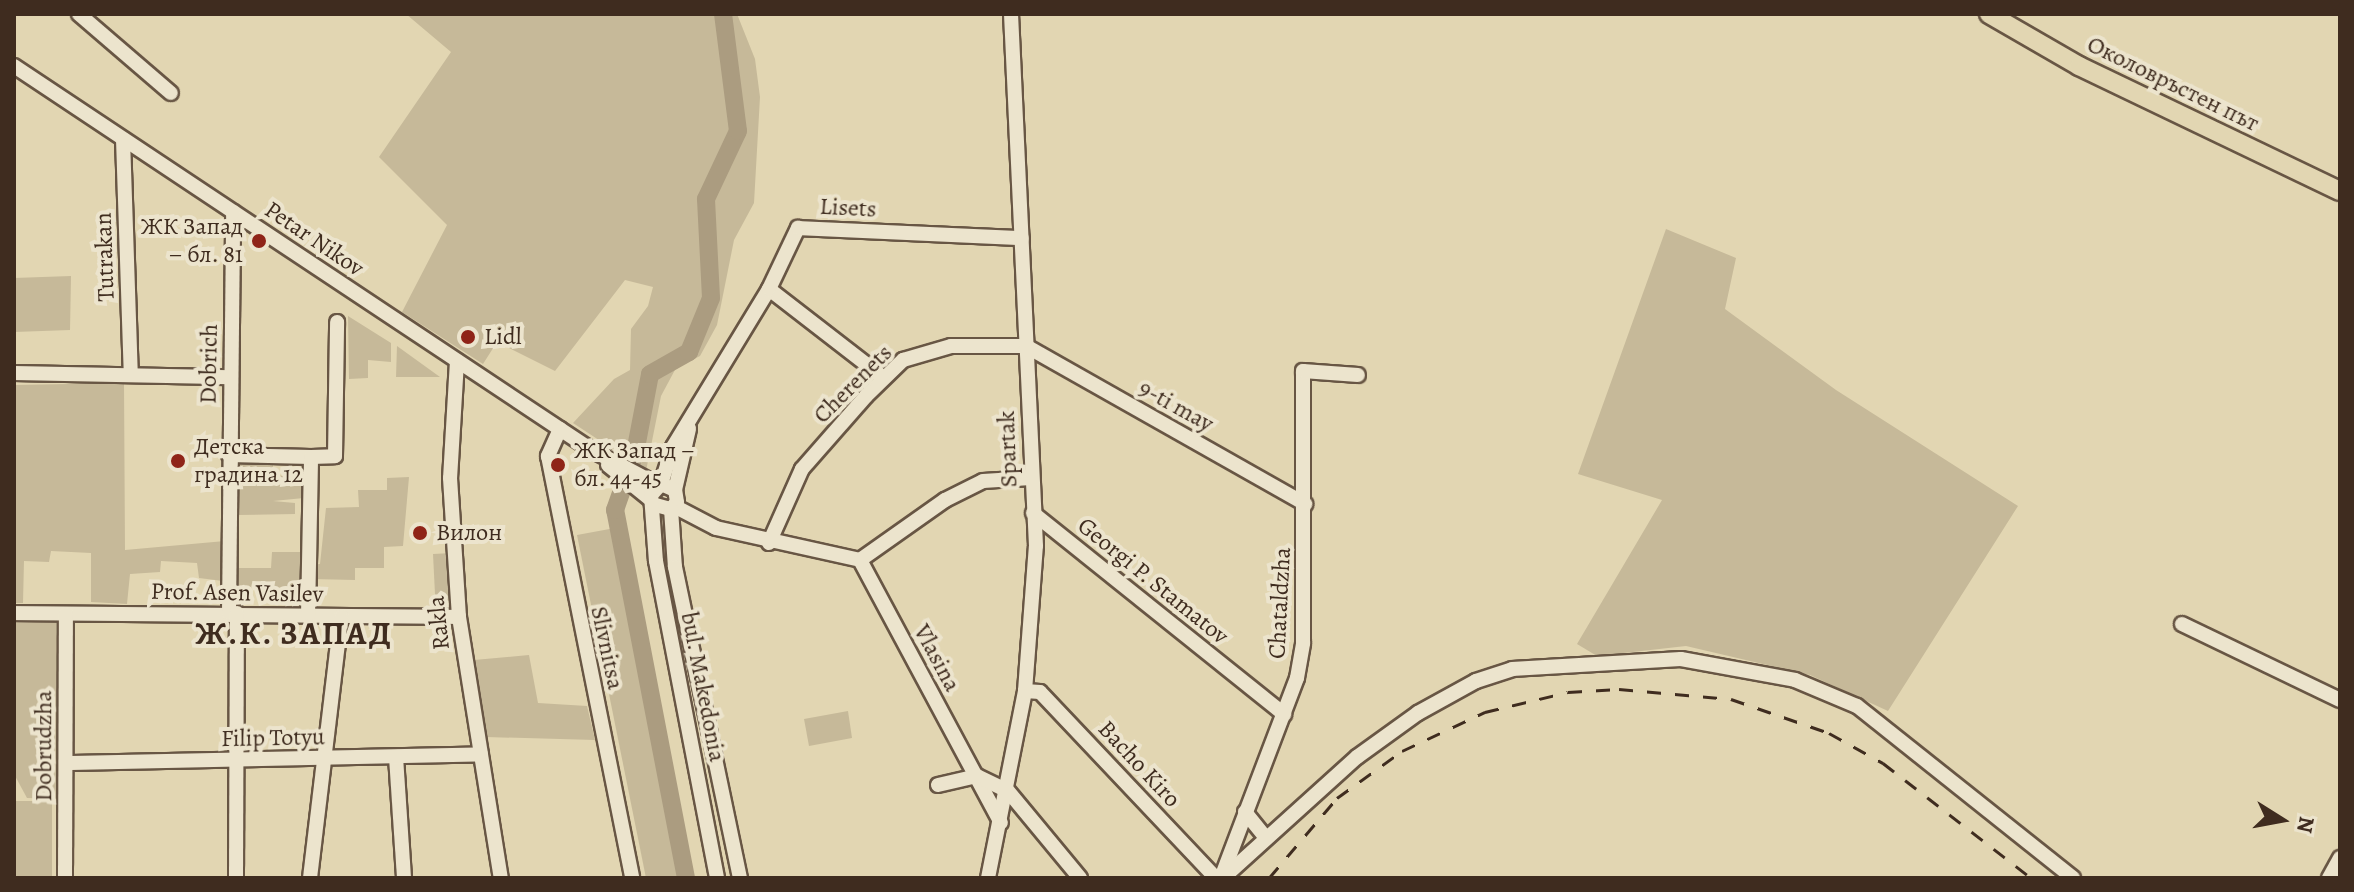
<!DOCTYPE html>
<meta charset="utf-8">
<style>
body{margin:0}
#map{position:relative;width:2354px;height:892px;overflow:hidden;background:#e2d6b2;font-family:Alegreya,serif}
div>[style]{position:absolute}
.green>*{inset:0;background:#c6b999}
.river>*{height:18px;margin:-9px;padding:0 9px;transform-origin:9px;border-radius:9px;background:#ab9c80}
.roads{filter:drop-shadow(2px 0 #685644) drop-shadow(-2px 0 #685644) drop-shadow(0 2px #685644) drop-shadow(0 -2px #685644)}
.minor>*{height:14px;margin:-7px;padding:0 7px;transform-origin:7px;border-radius:7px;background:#ece4cd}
.major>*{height:18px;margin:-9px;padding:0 9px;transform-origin:9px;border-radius:9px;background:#e2d6b2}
.rail>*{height:3px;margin-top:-1.5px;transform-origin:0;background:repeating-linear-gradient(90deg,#3f2c1f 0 14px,transparent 0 28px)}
.dots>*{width:22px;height:22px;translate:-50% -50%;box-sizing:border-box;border:4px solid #ece4cd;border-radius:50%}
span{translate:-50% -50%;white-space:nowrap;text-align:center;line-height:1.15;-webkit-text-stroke:8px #ece4cd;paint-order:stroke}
.street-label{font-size:24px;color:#3f2c1f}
.poi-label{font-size:24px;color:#3f2c1f}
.right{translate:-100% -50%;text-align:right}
.left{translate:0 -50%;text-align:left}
.district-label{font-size:32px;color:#3f2c1f;font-weight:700;letter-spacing:2px}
.frame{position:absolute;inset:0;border:16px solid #3f2c1f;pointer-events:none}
.north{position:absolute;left:2242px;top:780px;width:80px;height:80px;-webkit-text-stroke:6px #ece4cd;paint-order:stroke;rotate:101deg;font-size:22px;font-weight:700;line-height:32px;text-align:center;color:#3f2c1f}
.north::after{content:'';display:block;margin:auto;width:28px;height:36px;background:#3f2c1f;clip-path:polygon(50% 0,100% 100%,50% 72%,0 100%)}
</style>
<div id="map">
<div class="green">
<div style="clip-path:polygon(406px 14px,737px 14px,755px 59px,760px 97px,754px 203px,734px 240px,717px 325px,700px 356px,676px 368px,661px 396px,646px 471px,573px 423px,614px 379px,630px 370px,631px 329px,648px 306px,653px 287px,625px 280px,555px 371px,497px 342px,483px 364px,402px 312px,447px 225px,379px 157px,451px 52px)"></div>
<div style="clip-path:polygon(1666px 229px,1736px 258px,1725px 309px,1836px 390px,2018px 506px,1888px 711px,1810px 675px,1686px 646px,1597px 656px,1577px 644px,1662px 500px,1578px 474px)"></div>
<div style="clip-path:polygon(71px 276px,70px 330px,14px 332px,14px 278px)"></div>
<div style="clip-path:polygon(348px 316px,391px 343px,391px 362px,368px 360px,368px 378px,349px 379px)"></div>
<div style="clip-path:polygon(397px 346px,440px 377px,396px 377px)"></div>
<div style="clip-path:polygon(124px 383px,125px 550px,225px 541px,223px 581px,199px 578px,197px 563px,161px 561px,160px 572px,130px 574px,127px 604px,91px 602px,91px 553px,51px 551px,49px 562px,24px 561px,23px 603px,14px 603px,14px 385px)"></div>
<div style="clip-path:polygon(273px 461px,273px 475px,304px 478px,304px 498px,273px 501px,295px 503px,295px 514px,237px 515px,238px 463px)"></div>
<div style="clip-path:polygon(409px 477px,403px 546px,384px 547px,384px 568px,355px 568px,355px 580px,311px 579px,311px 565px,320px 564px,326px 508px,359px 507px,358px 490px,387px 490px,387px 478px)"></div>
<div style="clip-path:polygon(615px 528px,688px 878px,646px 878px,577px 535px)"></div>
<div style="clip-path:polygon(272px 552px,306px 552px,306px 588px,238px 587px,238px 568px,271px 568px)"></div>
<div style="clip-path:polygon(452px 553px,455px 613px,436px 614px,433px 554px)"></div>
<div style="clip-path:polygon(14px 620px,61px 620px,60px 799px,27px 798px,14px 774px)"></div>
<div style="clip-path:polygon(529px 655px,538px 703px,587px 706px,595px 740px,486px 737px,474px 660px)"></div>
<div style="clip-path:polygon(848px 711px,852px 738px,809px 746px,804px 719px)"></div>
<div style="clip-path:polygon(14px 801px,52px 801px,52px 878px,14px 878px)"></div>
</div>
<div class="river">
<div style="left:686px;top:878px;width:375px;rotate:-100.9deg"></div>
<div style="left:615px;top:510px;width:60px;rotate:-70.7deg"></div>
<div style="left:635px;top:453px;width:80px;rotate:-79.2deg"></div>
<div style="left:650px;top:374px;width:45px;rotate:-29.4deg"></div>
<div style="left:689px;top:352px;width:58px;rotate:-67.8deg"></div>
<div style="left:711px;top:298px;width:99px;rotate:-92.9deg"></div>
<div style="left:706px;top:199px;width:75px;rotate:-64.8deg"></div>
<div style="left:738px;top:131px;width:118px;rotate:-97.3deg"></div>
</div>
<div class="roads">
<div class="minor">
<div style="left:79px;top:14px;width:121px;rotate:40.7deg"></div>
<div style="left:14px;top:66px;width:692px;rotate:33.62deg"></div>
<div style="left:590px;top:449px;width:77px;rotate:27.9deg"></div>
<div style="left:123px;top:139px;width:236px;rotate:88.1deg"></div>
<div style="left:769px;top:289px;width:145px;rotate:37.7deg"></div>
<div style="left:457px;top:361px;width:117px;rotate:93.4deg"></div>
<div style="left:450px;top:478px;width:139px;rotate:86.3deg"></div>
<div style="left:459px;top:617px;width:264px;rotate:80.9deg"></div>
<div style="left:14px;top:373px;width:217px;rotate:1.1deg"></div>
<div style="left:560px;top:429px;width:30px;rotate:114deg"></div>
<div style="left:548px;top:456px;width:430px;rotate:78.7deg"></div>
<div style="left:229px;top:455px;width:82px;rotate:1.4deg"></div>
<div style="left:608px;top:465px;width:55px;rotate:39.1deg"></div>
<div style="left:661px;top:484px;width:39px;rotate:-72deg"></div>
<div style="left:673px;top:447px;width:185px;rotate:-58.7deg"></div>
<div style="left:769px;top:289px;width:68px;rotate:-64.6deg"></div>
<div style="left:798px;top:228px;width:224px;rotate:2.6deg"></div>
<div style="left:675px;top:490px;width:63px;rotate:-77.1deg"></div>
<div style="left:652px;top:504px;width:20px;rotate:15deg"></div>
<div style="left:671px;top:509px;width:9px;rotate:-49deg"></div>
<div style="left:677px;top:502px;width:12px;rotate:-99deg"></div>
<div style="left:675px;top:490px;width:15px;rotate:-157deg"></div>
<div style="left:661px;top:484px;width:15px;rotate:132deg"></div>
<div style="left:651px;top:495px;width:66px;rotate:85.7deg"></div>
<div style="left:656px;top:561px;width:323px;rotate:79.1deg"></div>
<div style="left:674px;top:506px;width:47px;rotate:27.6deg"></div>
<div style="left:716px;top:528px;width:148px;rotate:12.5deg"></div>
<div style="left:671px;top:509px;width:58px;rotate:86.1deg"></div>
<div style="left:675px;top:567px;width:318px;rotate:78.2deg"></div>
<div style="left:1033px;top:513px;width:322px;rotate:38.7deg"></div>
<div style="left:769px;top:543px;width:81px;rotate:-66deg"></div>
<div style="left:802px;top:469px;width:97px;rotate:-48.8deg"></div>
<div style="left:866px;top:396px;width:52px;rotate:-44.2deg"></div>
<div style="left:903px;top:360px;width:50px;rotate:-16.3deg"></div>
<div style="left:951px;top:346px;width:75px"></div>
<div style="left:1026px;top:346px;width:321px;rotate:29.5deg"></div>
<div style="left:860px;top:560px;width:298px;rotate:61.8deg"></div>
<div style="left:860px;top:560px;width:104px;rotate:-35.2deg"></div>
<div style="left:945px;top:500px;width:42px;rotate:-26.6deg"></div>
<div style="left:983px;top:481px;width:48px;rotate:-3.6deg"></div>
<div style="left:14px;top:613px;width:445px;rotate:0.5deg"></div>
<div style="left:229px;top:613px;width:401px;rotate:-89.4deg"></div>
<div style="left:308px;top:616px;width:159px;rotate:-88.9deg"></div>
<div style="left:311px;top:457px;width:24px;rotate:-2deg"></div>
<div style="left:335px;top:456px;width:134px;rotate:-89.1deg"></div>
<div style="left:2182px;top:624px;width:175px;rotate:25.7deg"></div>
<div style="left:1025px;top:691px;width:15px;rotate:4deg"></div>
<div style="left:1040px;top:692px;width:256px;rotate:46.6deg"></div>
<div style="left:396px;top:757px;width:121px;rotate:86.2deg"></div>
<div style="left:66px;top:763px;width:415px;rotate:-1.2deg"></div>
<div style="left:977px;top:776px;width:34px;rotate:26deg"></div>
<div style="left:1008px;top:791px;width:113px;rotate:50.4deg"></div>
<div style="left:938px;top:785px;width:40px;rotate:-13deg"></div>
<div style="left:1245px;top:812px;width:32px;rotate:51deg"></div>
<div style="left:65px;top:878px;width:264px;rotate:-89.8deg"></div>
<div style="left:236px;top:878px;width:265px;rotate:-89.8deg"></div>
<div style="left:310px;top:878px;width:263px;rotate:-83.2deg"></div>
<div style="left:988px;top:878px;width:191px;rotate:-78.8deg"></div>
<div style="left:1025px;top:691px;width:145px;rotate:-85.7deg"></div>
<div style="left:1036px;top:546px;width:533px;rotate:-92.69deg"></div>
<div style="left:1221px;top:878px;width:214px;rotate:-69.2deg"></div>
<div style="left:1297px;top:678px;width:36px;rotate:-80deg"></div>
<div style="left:1303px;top:643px;width:272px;rotate:-90deg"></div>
<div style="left:1303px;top:371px;width:55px;rotate:4.2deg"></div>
<div style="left:1223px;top:878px;width:181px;rotate:-42.1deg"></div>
<div style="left:1357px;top:757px;width:75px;rotate:-35.8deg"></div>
<div style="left:1418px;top:713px;width:66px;rotate:-28.9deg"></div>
<div style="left:1476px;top:681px;width:38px;rotate:-18deg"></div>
<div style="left:1512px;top:669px;width:169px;rotate:-3.4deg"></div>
<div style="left:1681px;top:659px;width:116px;rotate:10.4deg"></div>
<div style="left:1795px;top:680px;width:67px;rotate:22.8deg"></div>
<div style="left:1857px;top:706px;width:276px;rotate:38.5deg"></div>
<div style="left:2329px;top:878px;width:23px;rotate:-61deg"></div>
</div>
<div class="major">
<div style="left:1989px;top:14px;width:104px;rotate:30deg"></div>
<div style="left:2079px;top:66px;width:289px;rotate:25.6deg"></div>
</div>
</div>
<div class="rail">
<div style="left:1269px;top:878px;width:105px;rotate:-49.6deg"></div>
<div style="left:1337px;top:798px;width:80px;rotate:-35.9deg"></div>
<div style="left:1402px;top:751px;width:92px;rotate:-25.2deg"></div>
<div style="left:1485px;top:712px;width:85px;rotate:-13.5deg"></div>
<div style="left:1568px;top:692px;width:51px;rotate:-3.4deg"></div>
<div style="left:1619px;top:689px;width:112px;rotate:5.1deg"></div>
<div style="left:1731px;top:699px;width:104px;rotate:19.1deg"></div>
<div style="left:1829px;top:733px;width:62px;rotate:29.1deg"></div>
<div style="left:1883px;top:763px;width:187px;rotate:37.8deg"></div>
</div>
<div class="dots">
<div style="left:259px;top:241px;background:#8f2418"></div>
<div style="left:468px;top:337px;background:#8f2418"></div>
<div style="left:178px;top:461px;background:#8f2418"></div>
<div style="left:558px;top:465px;background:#8f2418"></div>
<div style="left:420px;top:533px;background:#8f2418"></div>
</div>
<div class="street-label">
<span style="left:2173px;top:84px;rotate:26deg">Околовръстен път</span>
<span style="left:848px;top:208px;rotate:3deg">Lisets</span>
<span style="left:314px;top:239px;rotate:34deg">Petar Nikov</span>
<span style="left:105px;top:257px;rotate:-92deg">Tutrakan</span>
<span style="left:209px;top:364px;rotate:-89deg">Dobrich</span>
<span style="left:853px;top:384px;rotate:-45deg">Cherenets</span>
<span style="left:1176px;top:406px;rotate:29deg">9-ti may</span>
<span style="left:1008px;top:449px;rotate:-92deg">Spartak</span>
<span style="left:1153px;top:581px;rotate:39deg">Georgi P. Stamatov</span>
<span style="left:237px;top:593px;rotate:1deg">Prof. Asen Vasilev</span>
<span style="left:1280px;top:603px;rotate:-87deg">Chataldzha</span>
<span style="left:439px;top:623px;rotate:-96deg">Rakla</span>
<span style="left:607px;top:648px;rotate:78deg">Slivnitsa</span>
<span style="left:937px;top:658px;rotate:62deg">Vlasina</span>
<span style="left:703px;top:687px;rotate:79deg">bul. Makedonia</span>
<span style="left:273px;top:738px;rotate:-1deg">Filip Totyu</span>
<span style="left:44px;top:746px;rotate:-90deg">Dobrudzha</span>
<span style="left:1139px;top:764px;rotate:47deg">Bacho Kiro</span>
</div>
<div class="poi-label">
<span class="right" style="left:243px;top:241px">ЖК Запад<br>– бл. 81</span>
<span class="left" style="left:484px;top:337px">Lidl</span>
<span class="left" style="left:194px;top:461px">Детска<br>градина 12</span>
<span class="left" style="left:574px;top:465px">ЖК Запад –<br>бл. 44-45</span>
<span class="left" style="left:436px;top:533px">Вилон</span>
</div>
<div class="district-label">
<span style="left:294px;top:633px">Ж.К. ЗАПАД</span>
</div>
<div class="frame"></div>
<div class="north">N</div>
</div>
